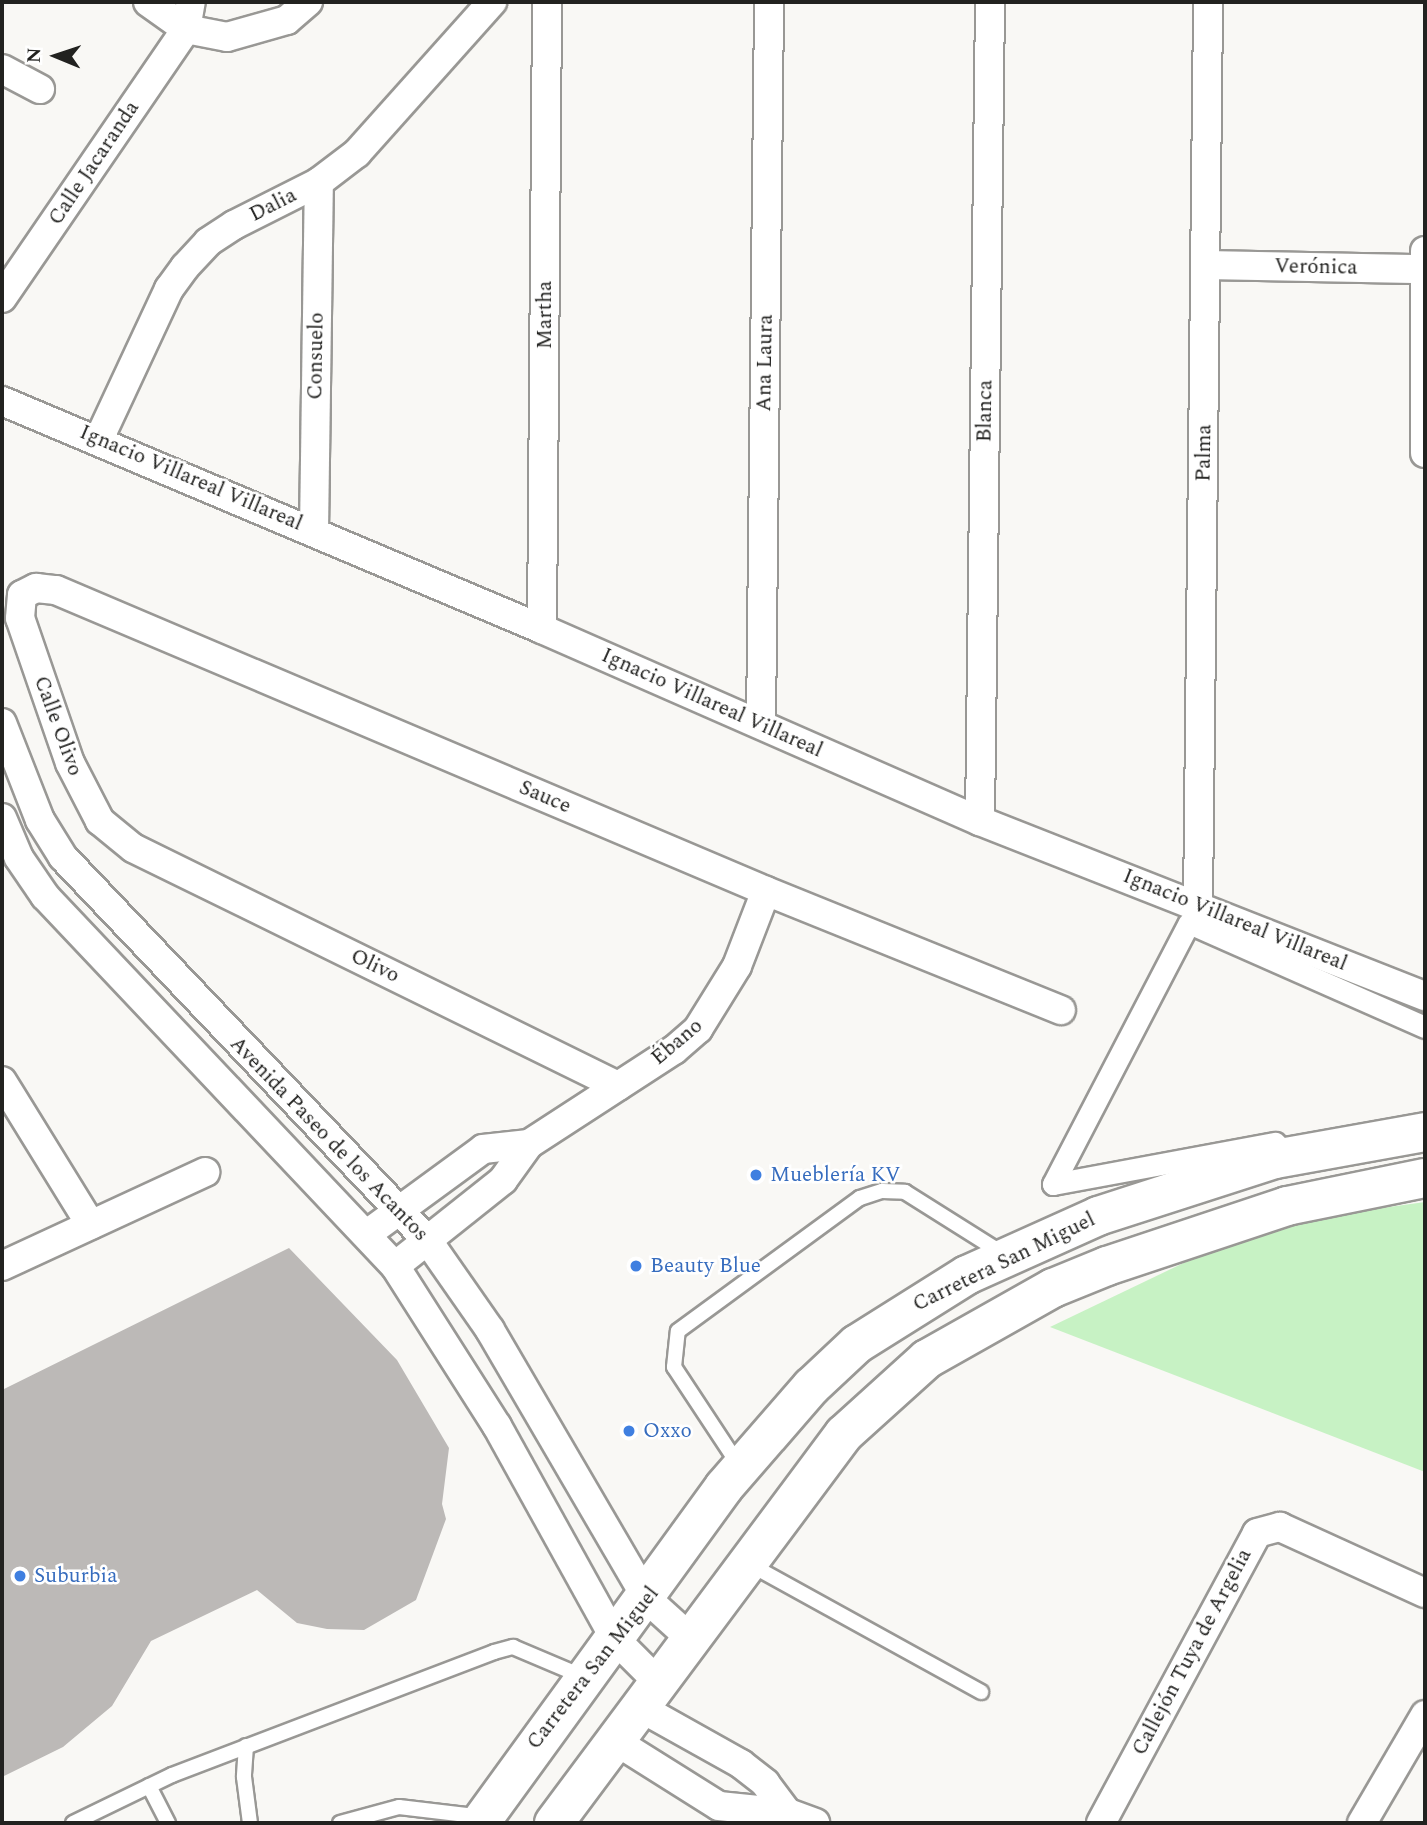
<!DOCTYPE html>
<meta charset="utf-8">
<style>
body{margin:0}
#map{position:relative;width:1427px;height:1825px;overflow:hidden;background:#f9f8f5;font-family:Spectral,serif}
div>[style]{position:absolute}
.green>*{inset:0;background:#c7f2c4}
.building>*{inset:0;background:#bcb9b7}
.roads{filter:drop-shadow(2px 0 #999895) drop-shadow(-2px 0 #999895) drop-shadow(0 2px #999895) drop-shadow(0 -2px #999895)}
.service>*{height:14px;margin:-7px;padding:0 7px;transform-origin:7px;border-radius:7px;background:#fff}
.pedestrian>*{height:21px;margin:-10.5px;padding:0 10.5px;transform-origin:10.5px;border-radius:10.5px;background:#fff}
.minor>*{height:28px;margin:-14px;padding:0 14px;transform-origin:14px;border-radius:14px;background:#fff}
.secondary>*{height:38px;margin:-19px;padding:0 19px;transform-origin:19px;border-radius:19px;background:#fff}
.dots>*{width:19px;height:19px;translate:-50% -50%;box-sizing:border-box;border:4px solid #fff;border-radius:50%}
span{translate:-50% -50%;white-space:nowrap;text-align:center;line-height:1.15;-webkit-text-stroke:5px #fff;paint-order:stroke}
.street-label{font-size:21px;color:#222220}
.shop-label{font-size:21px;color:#366cbe}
.left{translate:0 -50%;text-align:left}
.frame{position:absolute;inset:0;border:4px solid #222220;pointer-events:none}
.north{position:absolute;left:21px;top:21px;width:70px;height:70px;-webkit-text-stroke:5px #fff;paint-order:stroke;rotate:272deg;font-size:19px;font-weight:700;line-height:28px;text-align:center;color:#222220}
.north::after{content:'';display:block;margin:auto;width:24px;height:32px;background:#222220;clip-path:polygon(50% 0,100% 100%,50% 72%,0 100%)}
</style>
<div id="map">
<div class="green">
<div style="clip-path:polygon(1425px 1202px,1425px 1472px,1050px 1327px,1196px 1257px,1254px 1235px,1310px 1218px)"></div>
</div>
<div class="building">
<div style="clip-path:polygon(289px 1248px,397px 1360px,449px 1448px,442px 1504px,446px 1519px,416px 1600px,364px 1630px,327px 1629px,297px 1623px,257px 1590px,151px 1641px,112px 1706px,63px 1747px,2px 1777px,2px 1390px)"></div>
</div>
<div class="roads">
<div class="service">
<div style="left:740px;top:1467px;width:120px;rotate:-123.4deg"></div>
<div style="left:674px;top:1367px;width:36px;rotate:-84deg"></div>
<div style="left:678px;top:1331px;width:225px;rotate:-36.2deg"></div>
<div style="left:860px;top:1198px;width:23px;rotate:-18deg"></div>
<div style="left:882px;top:1191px;width:23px;rotate:2deg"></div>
<div style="left:905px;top:1192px;width:115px;rotate:32.2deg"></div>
<div style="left:751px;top:1565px;width:263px;rotate:28.9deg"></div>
<div style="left:246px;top:1746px;width:31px;rotate:94deg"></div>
<div style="left:244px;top:1777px;width:46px;rotate:82.6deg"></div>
<div style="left:149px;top:1786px;width:42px;rotate:62.8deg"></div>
<div style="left:73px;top:1823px;width:110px;rotate:-25.9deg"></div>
<div style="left:172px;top:1775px;width:345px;rotate:-20.9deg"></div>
<div style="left:494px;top:1652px;width:20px;rotate:-15deg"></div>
<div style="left:513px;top:1647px;width:77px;rotate:22.9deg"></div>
<div style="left:340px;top:1823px;width:61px;rotate:-15.2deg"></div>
<div style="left:399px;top:1807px;width:85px;rotate:6.8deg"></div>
</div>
<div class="pedestrian">
<div style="left:1053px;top:1184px;width:294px;rotate:-62.5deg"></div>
<div style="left:1189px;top:923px;width:258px;rotate:23.8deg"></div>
<div style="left:1053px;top:1184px;width:226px;rotate:-10.5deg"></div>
</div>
<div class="minor">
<div style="left:148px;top:2px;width:47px;rotate:35.4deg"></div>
<div style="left:186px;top:29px;width:42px;rotate:11deg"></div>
<div style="left:227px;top:37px;width:62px;rotate:-15.8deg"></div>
<div style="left:287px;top:20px;width:28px;rotate:-41deg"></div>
<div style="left:2px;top:69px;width:43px;rotate:27.8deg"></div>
<div style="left:1425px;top:251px;width:202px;rotate:90deg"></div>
<div style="left:1207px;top:265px;width:218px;rotate:1.1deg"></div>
<div style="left:2px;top:298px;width:326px;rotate:-55.6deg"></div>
<div style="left:186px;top:29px;width:27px;rotate:-80deg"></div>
<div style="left:2px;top:401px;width:586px;rotate:22.89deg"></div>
<div style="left:542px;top:629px;width:478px;rotate:23.7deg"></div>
<div style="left:980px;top:821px;width:478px;rotate:21.5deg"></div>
<div style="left:99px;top:439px;width:166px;rotate:-65deg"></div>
<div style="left:169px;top:289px;width:27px;rotate:-54deg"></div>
<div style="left:185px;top:267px;width:34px;rotate:-47deg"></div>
<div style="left:208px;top:242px;width:31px;rotate:-33deg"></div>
<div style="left:234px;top:225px;width:95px;rotate:-26.8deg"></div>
<div style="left:319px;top:182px;width:48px;rotate:-37.3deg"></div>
<div style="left:357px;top:153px;width:203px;rotate:-48.2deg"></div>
<div style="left:314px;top:531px;width:349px;rotate:-89.2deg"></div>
<div style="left:542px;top:629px;width:627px;rotate:-89.54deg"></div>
<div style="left:2px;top:723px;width:104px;rotate:68.6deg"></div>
<div style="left:40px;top:820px;width:44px;rotate:58.1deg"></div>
<div style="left:63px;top:857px;width:530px;rotate:46.45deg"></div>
<div style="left:428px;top:1241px;width:108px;rotate:55.1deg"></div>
<div style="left:490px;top:1330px;width:311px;rotate:59.7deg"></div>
<div style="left:647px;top:1599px;width:58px;rotate:42.2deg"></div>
<div style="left:761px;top:723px;width:721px;rotate:-89.36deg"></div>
<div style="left:2px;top:818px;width:43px;rotate:67deg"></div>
<div style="left:19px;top:858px;width:46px;rotate:55.6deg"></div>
<div style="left:45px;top:896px;width:509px;rotate:46.59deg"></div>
<div style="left:395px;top:1266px;width:190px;rotate:57.5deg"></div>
<div style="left:497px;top:1426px;width:244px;rotate:61deg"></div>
<div style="left:615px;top:1639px;width:62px;rotate:45deg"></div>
<div style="left:980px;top:821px;width:819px;rotate:-89.3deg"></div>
<div style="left:1198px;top:904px;width:902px;rotate:-89.36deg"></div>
<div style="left:2px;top:1081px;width:169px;rotate:58.3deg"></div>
<div style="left:618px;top:1086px;width:540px;rotate:-153.86deg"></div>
<div style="left:133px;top:848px;width:43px;rotate:-140.7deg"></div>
<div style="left:100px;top:821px;width:65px;rotate:-117.3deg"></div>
<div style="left:70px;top:763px;width:153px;rotate:-109deg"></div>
<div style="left:20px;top:618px;width:23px;rotate:-85deg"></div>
<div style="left:22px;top:595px;width:16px;rotate:-27deg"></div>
<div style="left:36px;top:588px;width:20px;rotate:6deg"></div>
<div style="left:56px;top:590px;width:771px;rotate:22.97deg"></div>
<div style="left:766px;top:891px;width:318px;rotate:22deg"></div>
<div style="left:367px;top:1234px;width:144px;rotate:-36.2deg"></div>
<div style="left:483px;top:1149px;width:46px;rotate:-6.2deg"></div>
<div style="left:2px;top:1266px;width:224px;rotate:-24.8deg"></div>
<div style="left:395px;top:1266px;width:138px;rotate:-38.5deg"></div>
<div style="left:503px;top:1180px;width:44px;rotate:-54.2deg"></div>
<div style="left:529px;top:1144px;width:173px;rotate:-33deg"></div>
<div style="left:674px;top:1050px;width:32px;rotate:-41deg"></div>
<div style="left:698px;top:1029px;width:74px;rotate:-58.2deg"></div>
<div style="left:737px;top:966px;width:80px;rotate:-68.9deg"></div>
<div style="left:641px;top:1708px;width:115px;rotate:29.2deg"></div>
<div style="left:741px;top:1764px;width:31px;rotate:38deg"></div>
<div style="left:765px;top:1783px;width:38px;rotate:53deg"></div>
<div style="left:617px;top:1742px;width:120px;rotate:32.1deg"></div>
<div style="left:719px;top:1806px;width:69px;rotate:5.8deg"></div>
<div style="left:788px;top:1813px;width:29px;rotate:20deg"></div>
<div style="left:1101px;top:1823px;width:329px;rotate:-61.7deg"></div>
<div style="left:1257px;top:1533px;width:24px;rotate:-15deg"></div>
<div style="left:1280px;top:1527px;width:159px;rotate:24.5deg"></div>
<div style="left:1362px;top:1823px;width:125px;rotate:-59.7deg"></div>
</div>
<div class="secondary">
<div style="left:480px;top:1823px;width:415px;rotate:-54deg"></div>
<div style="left:724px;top:1487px;width:133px;rotate:-49deg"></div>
<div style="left:811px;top:1387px;width:63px;rotate:-43.1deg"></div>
<div style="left:857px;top:1344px;width:130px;rotate:-32.1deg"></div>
<div style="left:967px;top:1275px;width:144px;rotate:-24.2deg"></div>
<div style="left:1098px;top:1216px;width:186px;rotate:-17.9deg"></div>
<div style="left:1275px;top:1159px;width:152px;rotate:-10.2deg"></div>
<div style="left:554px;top:1823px;width:485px;rotate:-53.3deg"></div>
<div style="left:844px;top:1434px;width:112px;rotate:-42.1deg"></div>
<div style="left:927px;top:1359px;width:145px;rotate:-29.4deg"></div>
<div style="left:1053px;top:1288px;width:58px;rotate:-22.2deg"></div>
<div style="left:1107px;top:1266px;width:190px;rotate:-18.4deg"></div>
<div style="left:1287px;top:1206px;width:141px;rotate:-11.5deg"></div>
</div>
</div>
<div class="dots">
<div style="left:756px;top:1175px;background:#3f7fe0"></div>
<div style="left:636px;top:1266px;background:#3f7fe0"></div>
<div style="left:629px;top:1431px;background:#3f7fe0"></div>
<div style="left:20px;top:1576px;background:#3f7fe0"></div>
</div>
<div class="street-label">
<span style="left:94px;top:163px;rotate:-56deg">Calle Jacaranda</span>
<span style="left:273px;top:205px;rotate:-27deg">Dalia</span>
<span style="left:1316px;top:267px;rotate:1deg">Verónica</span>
<span style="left:545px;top:315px;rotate:-90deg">Martha</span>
<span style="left:316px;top:356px;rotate:-89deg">Consuelo</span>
<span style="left:765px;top:363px;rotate:-89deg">Ana Laura</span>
<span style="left:985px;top:411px;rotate:-89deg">Blanca</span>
<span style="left:1204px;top:453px;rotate:-89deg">Palma</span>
<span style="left:191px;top:478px;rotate:23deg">Ignacio Villareal Villareal</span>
<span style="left:712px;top:703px;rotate:24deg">Ignacio Villareal Villareal</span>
<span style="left:58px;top:726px;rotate:70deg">Calle Olivo</span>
<span style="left:545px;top:797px;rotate:23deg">Sauce</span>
<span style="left:1235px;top:920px;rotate:22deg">Ignacio Villareal Villareal</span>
<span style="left:375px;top:966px;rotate:26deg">Olivo</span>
<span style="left:677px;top:1042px;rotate:-40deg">Ébano</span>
<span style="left:329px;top:1139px;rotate:46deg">Avenida Paseo de los Acantos</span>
<span style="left:1004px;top:1262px;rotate:-26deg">Carretera San Miguel</span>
<span style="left:1192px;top:1652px;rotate:-62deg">Callejón Tuya de Argelia</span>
<span style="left:593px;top:1668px;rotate:-52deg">Carretera San Miguel</span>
</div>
<div class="shop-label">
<span class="left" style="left:770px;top:1175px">Mueblería KV</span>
<span class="left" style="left:650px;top:1266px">Beauty Blue</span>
<span class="left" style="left:643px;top:1431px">Oxxo</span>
<span class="left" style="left:34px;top:1576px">Suburbia</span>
</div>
<div class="frame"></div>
<div class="north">N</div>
</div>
